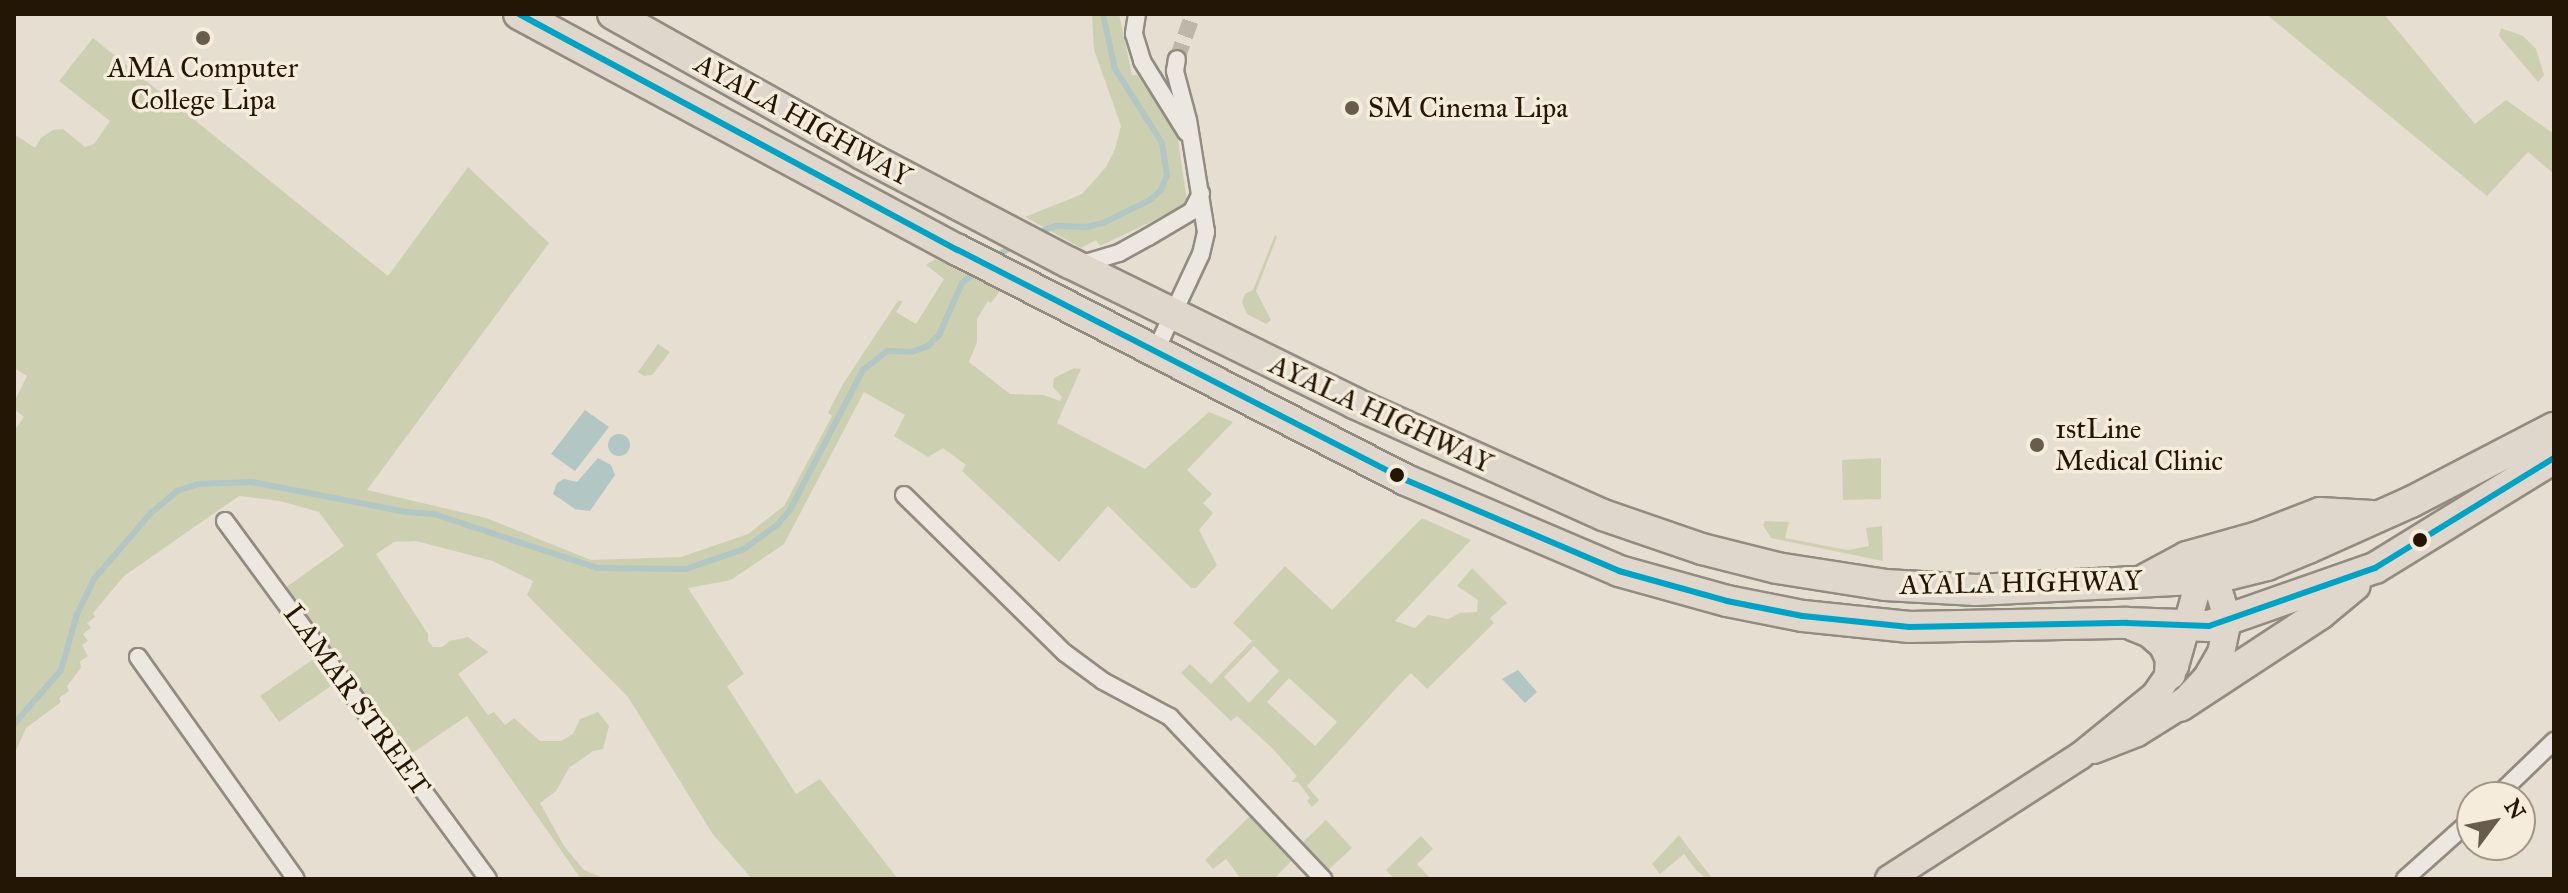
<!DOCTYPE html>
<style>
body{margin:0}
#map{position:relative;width:2568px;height:893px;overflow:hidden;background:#e6ded0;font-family:"IM FELL Great Primer",serif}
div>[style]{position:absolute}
.green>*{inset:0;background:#ccd0b1}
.water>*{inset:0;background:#b2c6c3}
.round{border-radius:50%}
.stream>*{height:6px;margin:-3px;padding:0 3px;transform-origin:3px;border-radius:3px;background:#b2c6c3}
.street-tunnel>*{height:16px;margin-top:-8px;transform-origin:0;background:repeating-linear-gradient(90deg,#bfb6a7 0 16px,transparent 0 24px)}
.roads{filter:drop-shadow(2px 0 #918b81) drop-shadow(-2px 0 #918b81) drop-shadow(0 2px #918b81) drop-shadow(0 -2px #918b81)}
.street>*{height:16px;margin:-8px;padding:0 8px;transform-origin:8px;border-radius:8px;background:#ece7e0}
.primary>*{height:26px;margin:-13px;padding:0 13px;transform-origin:13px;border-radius:13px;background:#dfd7cb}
.highway>*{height:30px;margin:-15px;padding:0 15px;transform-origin:15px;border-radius:15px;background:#dfd7cb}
.bus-1>*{height:6px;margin:-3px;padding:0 3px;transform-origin:3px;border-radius:3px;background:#02a2c4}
.dots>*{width:22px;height:22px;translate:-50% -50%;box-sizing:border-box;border:4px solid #f5ecdb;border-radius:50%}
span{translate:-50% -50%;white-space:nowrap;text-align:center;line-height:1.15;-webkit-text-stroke:7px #f5ecdb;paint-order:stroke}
.poi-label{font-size:28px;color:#241604}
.left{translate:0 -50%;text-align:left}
.street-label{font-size:28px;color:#241604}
.frame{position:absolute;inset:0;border:16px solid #241604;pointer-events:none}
.north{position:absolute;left:2456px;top:781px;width:80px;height:80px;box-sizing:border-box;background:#f5ecdb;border:2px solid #a19685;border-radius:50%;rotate:58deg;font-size:22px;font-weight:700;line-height:32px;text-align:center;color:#241604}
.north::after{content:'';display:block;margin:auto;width:28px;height:36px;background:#685c4b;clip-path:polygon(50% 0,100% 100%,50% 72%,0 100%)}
</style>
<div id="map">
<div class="green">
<div style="clip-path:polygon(1119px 14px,1132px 75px,1137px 75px,1177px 134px,1187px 201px,1184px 206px,1100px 246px,1096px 240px,1081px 248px,1025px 217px,1082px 194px,1106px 167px,1115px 149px,1121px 126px,1094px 50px,1092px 15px)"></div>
<div style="clip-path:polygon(2266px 14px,2384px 14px,2475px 124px,2506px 100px,2554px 134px,2554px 174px,2528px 152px,2487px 196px)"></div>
<div style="clip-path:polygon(2501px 28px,2523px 36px,2536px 49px,2544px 75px,2538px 82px,2499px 36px)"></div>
<div style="clip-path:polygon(93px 38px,388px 276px,468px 167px,549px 243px,367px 490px,486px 518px,591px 560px,681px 557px,748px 534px,784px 506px,832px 416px,828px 413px,843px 384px,898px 301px,903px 301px,896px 312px,916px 324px,944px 279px,926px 265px,936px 259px,1000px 291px,991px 303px,988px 301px,977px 319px,977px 342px,969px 362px,1010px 394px,1044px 395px,1060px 401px,1062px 397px,1053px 387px,1054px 378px,1074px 368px,1081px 369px,1057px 423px,1145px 469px,1209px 412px,1233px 422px,1187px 470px,1212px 494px,1203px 503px,1213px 513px,1199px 530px,1217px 565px,1196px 588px,1191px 588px,1108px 506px,1059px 562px,962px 471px,966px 465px,943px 448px,928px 457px,894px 436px,905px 415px,864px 392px,784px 544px,731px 580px,688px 588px,744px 674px,727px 686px,796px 794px,820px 779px,898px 879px,752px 879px,712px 833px,628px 697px,527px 595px,533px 581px,493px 561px,416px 541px,394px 542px,376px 554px,428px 634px,428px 641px,433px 647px,442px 647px,450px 641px,468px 637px,488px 652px,458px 674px,488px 715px,494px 712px,505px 725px,514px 718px,540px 741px,561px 741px,573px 734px,580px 719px,598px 712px,609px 726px,603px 749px,593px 751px,569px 768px,556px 791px,540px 803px,564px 846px,584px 870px,606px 879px,581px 879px,467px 716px,408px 756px,285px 588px,344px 546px,319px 512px,280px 501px,239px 496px,124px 576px,93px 613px,95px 617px,87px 623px,91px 628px,83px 634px,88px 641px,82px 645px,88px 656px,80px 661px,81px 668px,67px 686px,69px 691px,59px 698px,61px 702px,26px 728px,14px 755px,14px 431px,24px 417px,14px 409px,14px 402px,27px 376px,14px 368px,14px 134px,35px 148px,41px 138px,53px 130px,63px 129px,85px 147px,94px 144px,110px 121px,59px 81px)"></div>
<div style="clip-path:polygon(1275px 235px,1277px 237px,1256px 291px,1271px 320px,1266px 324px,1247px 314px,1242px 302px,1245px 294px,1253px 290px)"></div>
<div style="clip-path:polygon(658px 344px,670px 352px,652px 375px,644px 376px,638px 372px)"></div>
<div style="clip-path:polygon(1881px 458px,1881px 499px,1843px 500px,1842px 460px)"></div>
<div style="clip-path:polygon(evenodd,1422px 518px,1471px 540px,1395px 621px,1415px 628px,1428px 615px,1448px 619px,1460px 613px,1477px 612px,1478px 600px,1457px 586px,1472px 568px,1507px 603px,1490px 618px,1494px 623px,1427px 689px,1411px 673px,1400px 684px,1307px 786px,1319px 800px,1312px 807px,1307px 801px,1310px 798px,1298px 782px,1291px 782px,1297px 776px,1272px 748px,1237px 716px,1231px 721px,1181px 673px,1190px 664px,1211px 684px,1252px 641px,1233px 623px,1285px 566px,1332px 610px,1422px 518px,1254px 646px,1279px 671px,1249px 703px,1224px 677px,1254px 646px,1422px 518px,1289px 678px,1337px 722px,1315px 746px,1267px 702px,1289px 678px)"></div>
<div style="clip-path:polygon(1765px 521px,1789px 522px,1785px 538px,1848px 550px,1869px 546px,1866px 528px,1882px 526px,1883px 561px,1771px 538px,1763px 525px)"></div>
<div style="clip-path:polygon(312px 660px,331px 686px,279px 722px,260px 696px)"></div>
<div style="clip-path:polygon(1253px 813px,1294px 858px,1274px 879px,1241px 879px,1226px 859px,1213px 869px,1205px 860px)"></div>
<div style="clip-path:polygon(1326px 820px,1352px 848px,1325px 873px,1299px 846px)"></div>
<div style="clip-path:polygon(1679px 835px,1694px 855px,1713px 879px,1707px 879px,1696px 870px,1684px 854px,1660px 874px,1652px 864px)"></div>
<div style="clip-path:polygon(1421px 836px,1433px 849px,1417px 864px,1431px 879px,1394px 879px,1386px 870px)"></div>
</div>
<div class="water">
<div style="clip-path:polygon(585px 410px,609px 427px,575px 471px,551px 454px)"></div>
<div class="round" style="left:608px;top:434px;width:22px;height:22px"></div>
<div style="clip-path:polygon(598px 458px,611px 465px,615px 475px,590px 511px,575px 509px,553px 494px,557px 483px,564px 479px,577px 482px)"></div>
<div style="clip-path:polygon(1518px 670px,1537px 692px,1525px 703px,1502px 679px)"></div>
</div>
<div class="stream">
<div style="left:1033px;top:234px;width:24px;rotate:-19deg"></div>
<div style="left:1056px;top:226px;width:30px;rotate:2deg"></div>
<div style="left:1086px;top:227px;width:17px;rotate:-13deg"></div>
<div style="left:1103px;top:223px;width:52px;rotate:-26.1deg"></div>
<div style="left:1150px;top:200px;width:15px;rotate:-42deg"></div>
<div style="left:1161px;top:190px;width:16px;rotate:-68deg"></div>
<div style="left:1167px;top:175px;width:32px;rotate:-99deg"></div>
<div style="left:1162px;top:143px;width:88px;rotate:-122.4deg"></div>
<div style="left:1115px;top:69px;width:56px;rotate:-102.3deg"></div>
<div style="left:992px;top:259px;width:25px;rotate:-32deg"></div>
<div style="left:14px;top:724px;width:72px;rotate:-49deg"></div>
<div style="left:61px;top:670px;width:58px;rotate:-74.1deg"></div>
<div style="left:77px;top:614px;width:39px;rotate:-64deg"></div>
<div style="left:94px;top:579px;width:87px;rotate:-49.2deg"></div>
<div style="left:151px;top:513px;width:34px;rotate:-40deg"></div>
<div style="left:177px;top:491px;width:22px;rotate:-18deg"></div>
<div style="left:198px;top:484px;width:54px;rotate:-2.1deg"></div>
<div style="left:252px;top:482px;width:157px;rotate:11deg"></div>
<div style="left:406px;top:512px;width:28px;rotate:4deg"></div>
<div style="left:434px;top:514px;width:172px;rotate:18.3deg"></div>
<div style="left:597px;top:568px;width:89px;rotate:0.6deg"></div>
<div style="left:686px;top:569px;width:61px;rotate:-19deg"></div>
<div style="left:744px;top:549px;width:41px;rotate:-36deg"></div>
<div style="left:777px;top:525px;width:20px;rotate:-49deg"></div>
<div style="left:790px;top:510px;width:158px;rotate:-62.5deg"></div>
<div style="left:863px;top:370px;width:31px;rotate:-38deg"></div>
<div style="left:887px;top:351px;width:24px;rotate:2deg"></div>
<div style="left:911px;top:352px;width:18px;rotate:-19deg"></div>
<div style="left:928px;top:346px;width:16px;rotate:-45deg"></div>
<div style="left:939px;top:335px;width:57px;rotate:-66.1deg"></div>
<div style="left:962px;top:283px;width:19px;rotate:-39deg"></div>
</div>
<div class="street-tunnel">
<div style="left:1177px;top:59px;width:48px;rotate:-70.4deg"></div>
</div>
<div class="roads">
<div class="street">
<div style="left:1137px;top:14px;width:20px;rotate:99deg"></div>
<div style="left:1134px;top:34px;width:28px;rotate:73deg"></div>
<div style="left:1142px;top:61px;width:84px;rotate:58.2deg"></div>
<div style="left:1079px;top:265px;width:42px;rotate:-16.7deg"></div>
<div style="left:1119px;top:253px;width:33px;rotate:-29deg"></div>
<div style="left:1148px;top:237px;width:51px;rotate:-30.6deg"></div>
<div style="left:1192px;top:211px;width:20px;rotate:-63deg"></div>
<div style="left:1156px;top:350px;width:106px;rotate:-64.9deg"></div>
<div style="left:1201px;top:254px;width:23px;rotate:-77deg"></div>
<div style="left:1206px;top:232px;width:113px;rotate:-99.1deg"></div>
<div style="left:1188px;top:120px;width:51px;rotate:-104.9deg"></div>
<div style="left:1175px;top:71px;width:12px;rotate:-81deg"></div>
<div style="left:904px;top:495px;width:226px;rotate:44.5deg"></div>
<div style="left:1065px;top:653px;width:47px;rotate:36.4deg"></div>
<div style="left:1103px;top:681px;width:76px;rotate:28.2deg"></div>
<div style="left:1170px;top:717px;width:223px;rotate:46.6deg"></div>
<div style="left:225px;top:521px;width:444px;rotate:53.7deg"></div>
<div style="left:138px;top:657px;width:272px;rotate:54.6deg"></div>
<div style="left:2496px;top:797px;width:81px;rotate:-44deg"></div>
<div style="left:2405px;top:879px;width:90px;rotate:-41.8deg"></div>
</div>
<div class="primary">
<div style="left:2094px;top:750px;width:46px;rotate:-21.6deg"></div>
<div style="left:2137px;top:733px;width:51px;rotate:-32.1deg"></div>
<div style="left:2180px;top:706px;width:40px;rotate:-47deg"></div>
<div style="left:2207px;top:677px;width:28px;rotate:-60deg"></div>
<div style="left:2221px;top:653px;width:33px;rotate:-78deg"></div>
<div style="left:2228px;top:621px;width:45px;rotate:-106.8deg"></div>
<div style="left:1889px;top:879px;width:227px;rotate:-32.8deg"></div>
<div style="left:2080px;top:756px;width:97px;rotate:-39.1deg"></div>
<div style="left:2155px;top:695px;width:35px;rotate:-55deg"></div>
<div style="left:2175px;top:666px;width:76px;rotate:-74deg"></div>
<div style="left:2196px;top:593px;width:18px;rotate:-49deg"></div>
</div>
<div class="highway">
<div style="left:519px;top:14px;width:498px;rotate:28.3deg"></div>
<div style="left:958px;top:250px;width:504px;rotate:27.18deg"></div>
<div style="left:1406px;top:480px;width:232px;rotate:23.1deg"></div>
<div style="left:1619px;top:571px;width:112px;rotate:15.5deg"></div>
<div style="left:1727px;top:601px;width:77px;rotate:11.2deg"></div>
<div style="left:1803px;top:616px;width:107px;rotate:5.9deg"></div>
<div style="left:1909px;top:627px;width:218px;rotate:-1.1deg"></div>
<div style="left:2127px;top:623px;width:82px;rotate:2.1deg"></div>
<div style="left:2209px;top:626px;width:176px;rotate:-19.3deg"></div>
<div style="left:2375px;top:568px;width:210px;rotate:-31.6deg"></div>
<div style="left:613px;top:14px;width:286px;rotate:29.3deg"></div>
<div style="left:862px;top:154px;width:235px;rotate:27.7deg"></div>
<div style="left:1070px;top:263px;width:317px;rotate:26.2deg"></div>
<div style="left:1354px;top:403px;width:273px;rotate:24.2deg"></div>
<div style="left:1603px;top:515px;width:105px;rotate:19deg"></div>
<div style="left:1702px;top:549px;width:77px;rotate:14.2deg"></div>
<div style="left:1777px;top:568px;width:109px;rotate:8.9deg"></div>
<div style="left:1885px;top:585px;width:91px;rotate:3.1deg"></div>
<div style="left:1976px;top:590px;width:239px;rotate:-2.9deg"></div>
<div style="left:2215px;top:578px;width:54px;rotate:-14deg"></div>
<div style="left:2267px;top:565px;width:44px;rotate:-22.5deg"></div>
<div style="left:2308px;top:548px;width:113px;rotate:-24.1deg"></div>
<div style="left:2411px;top:502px;width:161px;rotate:-27.4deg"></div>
<div style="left:2146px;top:579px;width:47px;rotate:-28.2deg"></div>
<div style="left:2187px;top:557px;width:74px;rotate:-15.7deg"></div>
<div style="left:2258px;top:537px;width:66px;rotate:-21.2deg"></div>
<div style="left:2320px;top:513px;width:52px;rotate:3.3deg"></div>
<div style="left:2133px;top:625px;width:18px;rotate:22deg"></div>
<div style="left:2150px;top:632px;width:18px;rotate:41deg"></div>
<div style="left:2164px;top:644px;width:17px;rotate:65deg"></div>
<div style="left:2171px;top:659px;width:15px;rotate:94deg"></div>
<div style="left:2180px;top:706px;width:168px;rotate:-33.3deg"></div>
<div style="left:2320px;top:614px;width:45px;rotate:-39.6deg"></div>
</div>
</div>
<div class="bus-1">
<div style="left:519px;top:14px;width:498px;rotate:28.3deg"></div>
<div style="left:958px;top:250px;width:504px;rotate:27.18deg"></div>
<div style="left:1406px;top:480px;width:232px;rotate:23.1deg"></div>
<div style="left:1619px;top:571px;width:112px;rotate:15.5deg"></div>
<div style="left:1727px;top:601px;width:77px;rotate:11.2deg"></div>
<div style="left:1803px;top:616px;width:107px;rotate:5.9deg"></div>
<div style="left:1909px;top:627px;width:218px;rotate:-1.1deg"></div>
<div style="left:2127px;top:623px;width:82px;rotate:2.1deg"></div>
<div style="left:2209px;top:626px;width:176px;rotate:-19.3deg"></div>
<div style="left:2375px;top:568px;width:210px;rotate:-31.6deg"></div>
</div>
<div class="dots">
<div style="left:203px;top:38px;background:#685c4b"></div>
<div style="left:1352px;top:108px;background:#685c4b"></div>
<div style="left:2037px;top:445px;background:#685c4b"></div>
<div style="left:1397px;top:475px;background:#241604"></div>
<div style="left:2420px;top:540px;background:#241604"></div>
</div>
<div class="poi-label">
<span style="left:203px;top:84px">AMA Computer<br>College Lipa</span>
<span class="left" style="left:1368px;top:108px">SM Cinema Lipa</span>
<span class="left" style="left:2055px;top:445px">1stLine<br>Medical Clinic</span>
</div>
<div class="street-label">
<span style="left:803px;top:120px;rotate:29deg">AYALA HIGHWAY</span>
<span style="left:1381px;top:414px;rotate:25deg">AYALA HIGHWAY</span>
<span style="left:2021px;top:583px;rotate:-1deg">AYALA HIGHWAY</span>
<span style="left:357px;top:700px;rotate:54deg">LAMAR STREET</span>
</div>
<div class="frame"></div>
<div class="north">N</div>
</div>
